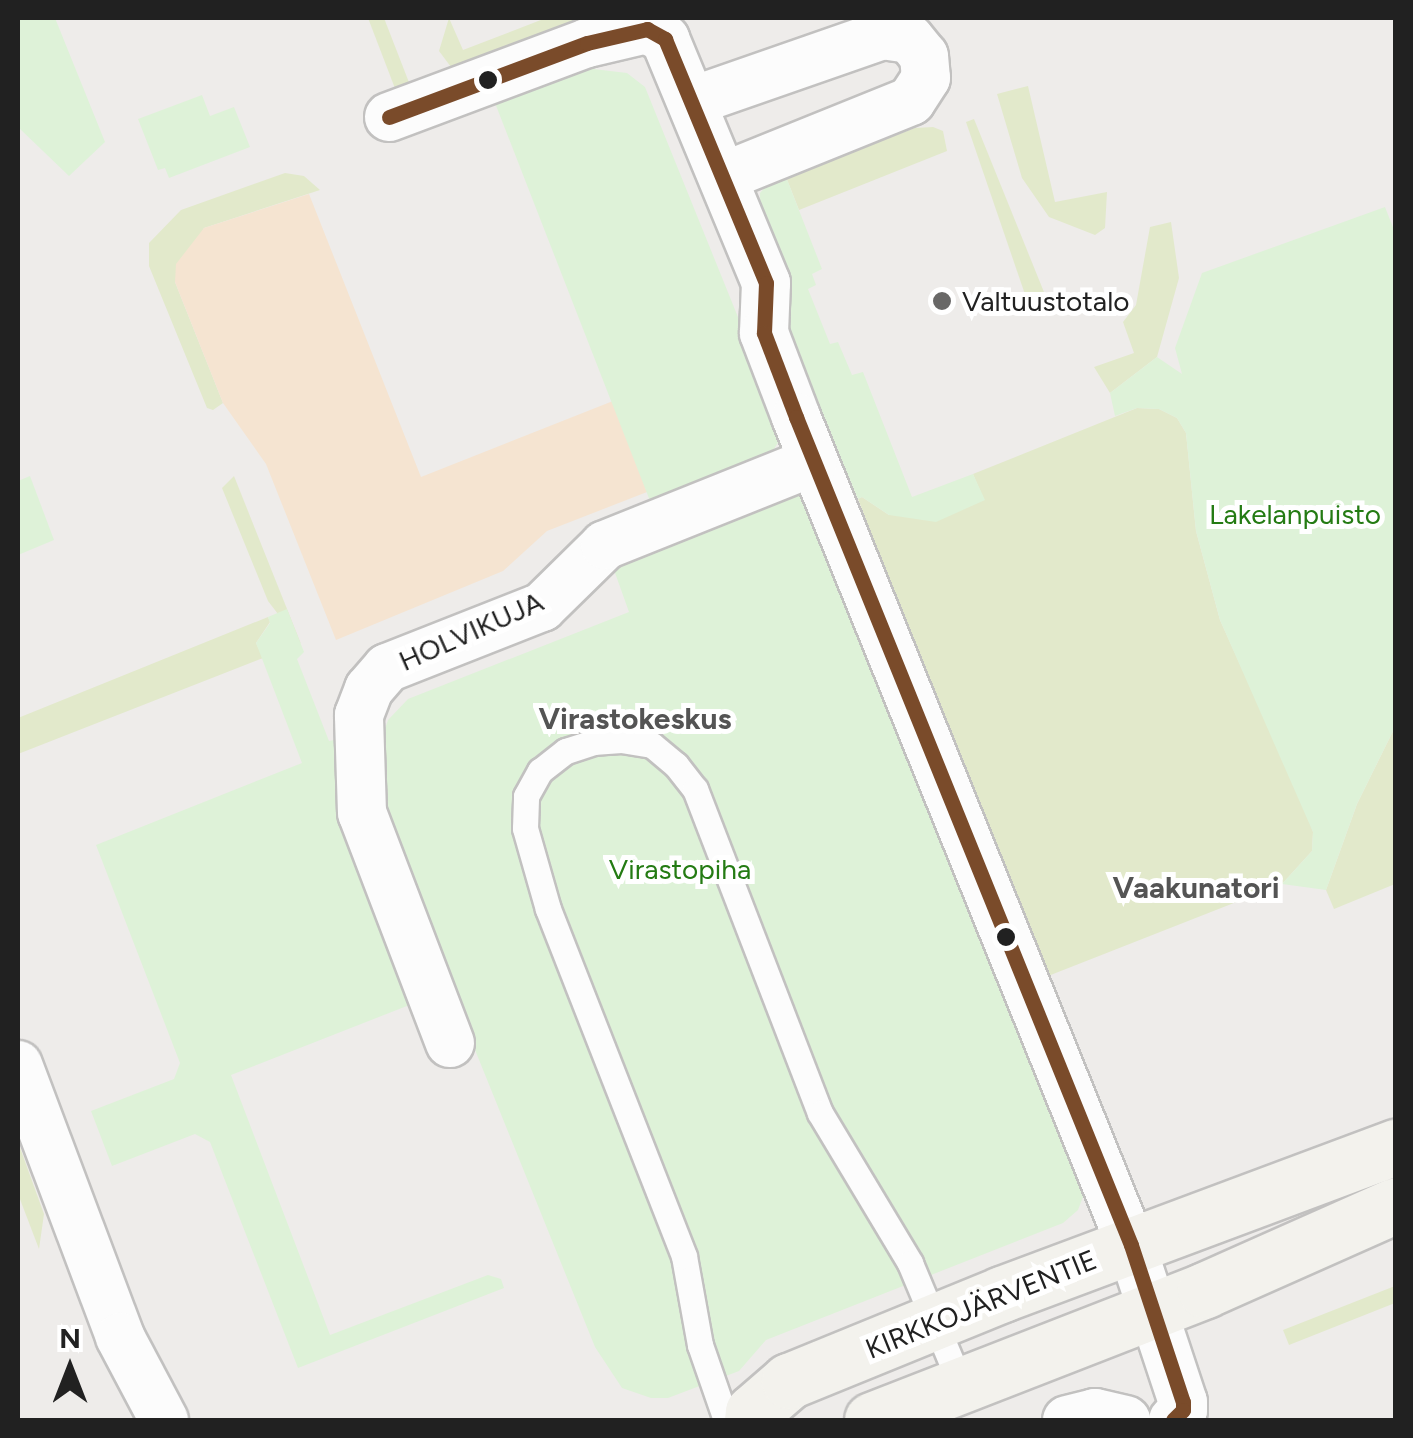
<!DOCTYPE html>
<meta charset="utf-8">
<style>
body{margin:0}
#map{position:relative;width:1413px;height:1438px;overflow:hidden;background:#eeecea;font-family:Figtree,sans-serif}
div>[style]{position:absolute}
.grass>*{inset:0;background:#e2e9cb}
.sand>*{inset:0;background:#f5e4d1}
.park>*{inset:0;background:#def2d8}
.roads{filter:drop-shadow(2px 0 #c2c1c0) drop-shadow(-2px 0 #c2c1c0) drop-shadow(0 2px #c2c1c0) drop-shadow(0 -2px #c2c1c0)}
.service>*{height:25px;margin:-12.5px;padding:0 12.5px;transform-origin:12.5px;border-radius:12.5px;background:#fcfcfc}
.minor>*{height:48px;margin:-24px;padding:0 24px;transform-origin:24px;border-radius:24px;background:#fcfcfc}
.secondary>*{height:55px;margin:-27.5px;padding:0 27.5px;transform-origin:27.5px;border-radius:27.5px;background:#f3f2ed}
.bus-1>*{height:15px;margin:-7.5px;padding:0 7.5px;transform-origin:7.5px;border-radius:7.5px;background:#7a4b2a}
.dots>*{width:28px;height:28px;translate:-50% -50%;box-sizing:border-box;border:5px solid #fff;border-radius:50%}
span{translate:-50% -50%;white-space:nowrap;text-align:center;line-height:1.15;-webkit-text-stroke:10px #fff;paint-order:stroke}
.poi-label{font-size:28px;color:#212121}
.left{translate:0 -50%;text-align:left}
.park-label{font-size:28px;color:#247b13}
.street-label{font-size:28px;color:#212121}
.neighbourhood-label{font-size:30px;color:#545454;font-weight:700}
.frame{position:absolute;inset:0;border:20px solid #212121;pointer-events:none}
.north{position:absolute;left:20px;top:1318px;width:100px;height:100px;-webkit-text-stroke:8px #fff;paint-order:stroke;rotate:0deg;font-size:28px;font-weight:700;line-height:40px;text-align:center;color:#212121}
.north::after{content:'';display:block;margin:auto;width:35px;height:45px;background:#212121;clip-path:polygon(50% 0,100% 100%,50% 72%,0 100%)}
</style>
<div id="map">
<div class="grass">
<div style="clip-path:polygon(368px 18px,384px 18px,410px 85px,396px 91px)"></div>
<div style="clip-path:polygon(449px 18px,463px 50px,546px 18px,599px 18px,454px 71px,439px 51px)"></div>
<div style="clip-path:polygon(1028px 86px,1055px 202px,1107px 192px,1105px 228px,1095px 235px,1049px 217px,1022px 178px,997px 94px)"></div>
<div style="clip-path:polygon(974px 119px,1048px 302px,1030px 309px,966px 122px)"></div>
<div style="clip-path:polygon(933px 127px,943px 131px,947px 151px,799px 210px,786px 177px,915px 128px)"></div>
<div style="clip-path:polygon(285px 173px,304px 176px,320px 190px,204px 228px,175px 282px,223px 403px,213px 410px,207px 408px,149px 266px,149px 243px,181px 210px)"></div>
<div style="clip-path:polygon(1171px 222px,1179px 278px,1157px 357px,1110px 393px,1094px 367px,1134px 353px,1123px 322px,1136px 305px,1150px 227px)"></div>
<div style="clip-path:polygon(1137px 408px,1159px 409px,1177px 418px,1186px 433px,1196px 531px,1220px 620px,1306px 811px,1313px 832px,1312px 851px,1282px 884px,1043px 978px,858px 499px,862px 497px,889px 515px,984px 500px,973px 474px)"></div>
<div style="clip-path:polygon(234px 476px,301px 644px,268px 601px,222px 488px)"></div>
<div style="clip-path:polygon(268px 617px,270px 622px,256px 643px,263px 658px,18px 754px,18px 718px)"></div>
<div style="clip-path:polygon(1395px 727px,1395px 884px,1334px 909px,1326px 890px,1357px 804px)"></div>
<div style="clip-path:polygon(18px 1142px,44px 1214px,39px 1249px,18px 1194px)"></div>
<div style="clip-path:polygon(1395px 1286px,1395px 1303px,1289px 1345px,1283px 1330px)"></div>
</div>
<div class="sand">
<div style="clip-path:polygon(309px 194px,421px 477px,613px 401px,647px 492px,547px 531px,503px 571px,336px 640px,266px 464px,223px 403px,175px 282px,176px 264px,204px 228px)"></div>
</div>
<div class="park">
<div style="clip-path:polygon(18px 18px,55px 18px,105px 142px,69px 176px,18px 127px)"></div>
<div style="clip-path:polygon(585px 68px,627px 73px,645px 87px,742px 327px,784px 311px,790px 281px,760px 205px,760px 193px,769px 183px,786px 177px,822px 269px,812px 274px,816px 285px,808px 289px,830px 344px,838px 342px,852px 375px,863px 372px,912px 497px,973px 474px,985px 500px,936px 522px,889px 515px,862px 497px,858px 499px,820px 409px,779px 424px,779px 441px,771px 454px,652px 506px,495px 103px)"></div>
<div style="clip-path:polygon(202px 95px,210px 116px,234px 107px,250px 147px,169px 178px,165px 168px,158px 170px,138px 119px)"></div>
<div style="clip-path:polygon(1385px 207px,1396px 235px,1395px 727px,1357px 804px,1326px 890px,1282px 884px,1312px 851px,1313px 832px,1220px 620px,1196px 531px,1186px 433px,1177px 418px,1159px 409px,1137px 408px,1115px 416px,1110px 393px,1157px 357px,1182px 374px,1175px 348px,1202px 273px)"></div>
<div style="clip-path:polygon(30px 476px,54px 540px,18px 555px,18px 481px)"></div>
<div style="clip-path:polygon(807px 492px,1089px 1181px,1078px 1210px,1063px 1223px,766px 1340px,739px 1371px,668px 1398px,651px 1398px,622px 1388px,595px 1347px,381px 817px,380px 743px,388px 720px,408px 699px,629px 612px,609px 556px,768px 494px)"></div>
<div style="clip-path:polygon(287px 609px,304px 652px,297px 659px,329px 741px,334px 740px,345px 768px,412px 1004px,231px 1075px,330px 1335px,488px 1275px,501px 1279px,504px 1288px,298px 1368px,210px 1142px,195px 1134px,112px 1166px,91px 1111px,174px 1079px,180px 1063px,96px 845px,302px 763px,256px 643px,270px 623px,268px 617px)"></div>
</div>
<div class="roads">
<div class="service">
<div style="left:726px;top:1420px;width:79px;rotate:-109.1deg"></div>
<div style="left:700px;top:1345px;width:90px;rotate:-100.2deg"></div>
<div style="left:684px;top:1256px;width:373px;rotate:-111.4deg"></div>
<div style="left:548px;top:909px;width:84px;rotate:-105.9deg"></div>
<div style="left:525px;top:828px;width:32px;rotate:-88deg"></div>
<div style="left:526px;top:796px;width:29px;rotate:-61deg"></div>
<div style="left:540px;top:771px;width:33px;rotate:-38deg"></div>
<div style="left:566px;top:751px;width:28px;rotate:-18deg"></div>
<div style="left:593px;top:742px;width:28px;rotate:-4deg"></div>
<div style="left:621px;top:740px;width:31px;rotate:9deg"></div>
<div style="left:652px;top:745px;width:31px;rotate:40deg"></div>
<div style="left:676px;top:765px;width:31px;rotate:52deg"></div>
<div style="left:695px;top:789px;width:347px;rotate:68.9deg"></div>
<div style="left:820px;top:1113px;width:175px;rotate:59deg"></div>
<div style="left:910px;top:1263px;width:132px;rotate:67.3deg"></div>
</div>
<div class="minor">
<div style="left:693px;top:101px;width:200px;rotate:-19.2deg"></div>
<div style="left:882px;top:35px;width:28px;rotate:8deg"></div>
<div style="left:910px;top:39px;width:22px;rotate:51deg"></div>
<div style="left:924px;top:56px;width:22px;rotate:85deg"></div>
<div style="left:926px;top:78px;width:27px;rotate:123deg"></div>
<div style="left:911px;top:101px;width:201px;rotate:158deg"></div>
<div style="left:389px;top:117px;width:211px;rotate:-20.5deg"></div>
<div style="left:587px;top:43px;width:62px;rotate:-13.1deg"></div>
<div style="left:647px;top:29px;width:21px;rotate:29deg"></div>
<div style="left:665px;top:39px;width:264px;rotate:67.5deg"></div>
<div style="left:766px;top:283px;width:50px;rotate:92.3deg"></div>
<div style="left:764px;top:333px;width:90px;rotate:69.1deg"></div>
<div style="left:796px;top:417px;width:893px;rotate:67.97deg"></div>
<div style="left:1131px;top:1245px;width:165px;rotate:71.7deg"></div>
<div style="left:1183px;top:1402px;width:8px;rotate:90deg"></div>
<div style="left:1183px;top:1410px;width:14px;rotate:135deg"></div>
<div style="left:450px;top:1043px;width:246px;rotate:-110.9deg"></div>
<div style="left:362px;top:813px;width:98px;rotate:-91.8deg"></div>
<div style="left:359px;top:715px;width:28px;rotate:-69deg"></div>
<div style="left:369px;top:689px;width:28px;rotate:-49deg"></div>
<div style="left:387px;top:668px;width:167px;rotate:-21.5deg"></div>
<div style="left:542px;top:607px;width:88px;rotate:-44.5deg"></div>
<div style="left:605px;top:545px;width:224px;rotate:-21.8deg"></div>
<div style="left:18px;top:1065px;width:290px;rotate:69.4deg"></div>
<div style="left:120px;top:1337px;width:94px;rotate:62.1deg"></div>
<div style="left:1067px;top:1420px;width:29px;rotate:-14deg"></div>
<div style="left:1095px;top:1413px;width:32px;rotate:13deg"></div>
</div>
<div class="secondary">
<div style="left:752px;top:1420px;width:8px;rotate:-83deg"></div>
<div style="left:753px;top:1412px;width:48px;rotate:-40.7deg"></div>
<div style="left:789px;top:1381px;width:230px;rotate:-22.2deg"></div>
<div style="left:1002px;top:1294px;width:421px;rotate:-20.5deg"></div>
<div style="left:872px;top:1420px;width:357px;rotate:-21.3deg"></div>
<div style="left:1205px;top:1290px;width:209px;rotate:-24deg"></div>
</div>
</div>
<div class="bus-1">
<div style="left:389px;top:117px;width:211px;rotate:-20.5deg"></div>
<div style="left:587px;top:43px;width:62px;rotate:-13.1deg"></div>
<div style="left:647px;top:29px;width:21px;rotate:29deg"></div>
<div style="left:665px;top:39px;width:264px;rotate:67.5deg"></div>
<div style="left:766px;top:283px;width:50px;rotate:92.3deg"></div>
<div style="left:764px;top:333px;width:90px;rotate:69.1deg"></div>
<div style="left:796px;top:417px;width:893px;rotate:67.97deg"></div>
<div style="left:1131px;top:1245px;width:165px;rotate:71.7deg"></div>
<div style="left:1183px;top:1402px;width:8px;rotate:90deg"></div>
<div style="left:1183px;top:1410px;width:14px;rotate:135deg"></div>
</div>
<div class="dots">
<div style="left:488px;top:80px;background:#212121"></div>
<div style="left:942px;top:301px;background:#696867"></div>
<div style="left:1006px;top:937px;background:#212121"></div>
</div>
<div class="poi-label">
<span class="left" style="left:962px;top:301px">Valtuustotalo</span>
</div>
<div class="park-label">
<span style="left:1295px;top:514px">Lakelanpuisto</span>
<span style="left:680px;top:869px">Virastopiha</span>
</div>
<div class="street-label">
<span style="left:471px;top:631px;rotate:-24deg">HOLVIKUJA</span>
<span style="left:981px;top:1304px;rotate:-22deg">KIRKKOJÄRVENTIE</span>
</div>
<div class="neighbourhood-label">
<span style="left:635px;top:719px">Virastokeskus</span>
<span style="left:1196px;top:888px">Vaakunatori</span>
</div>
<div class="frame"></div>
<div class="north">N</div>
</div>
